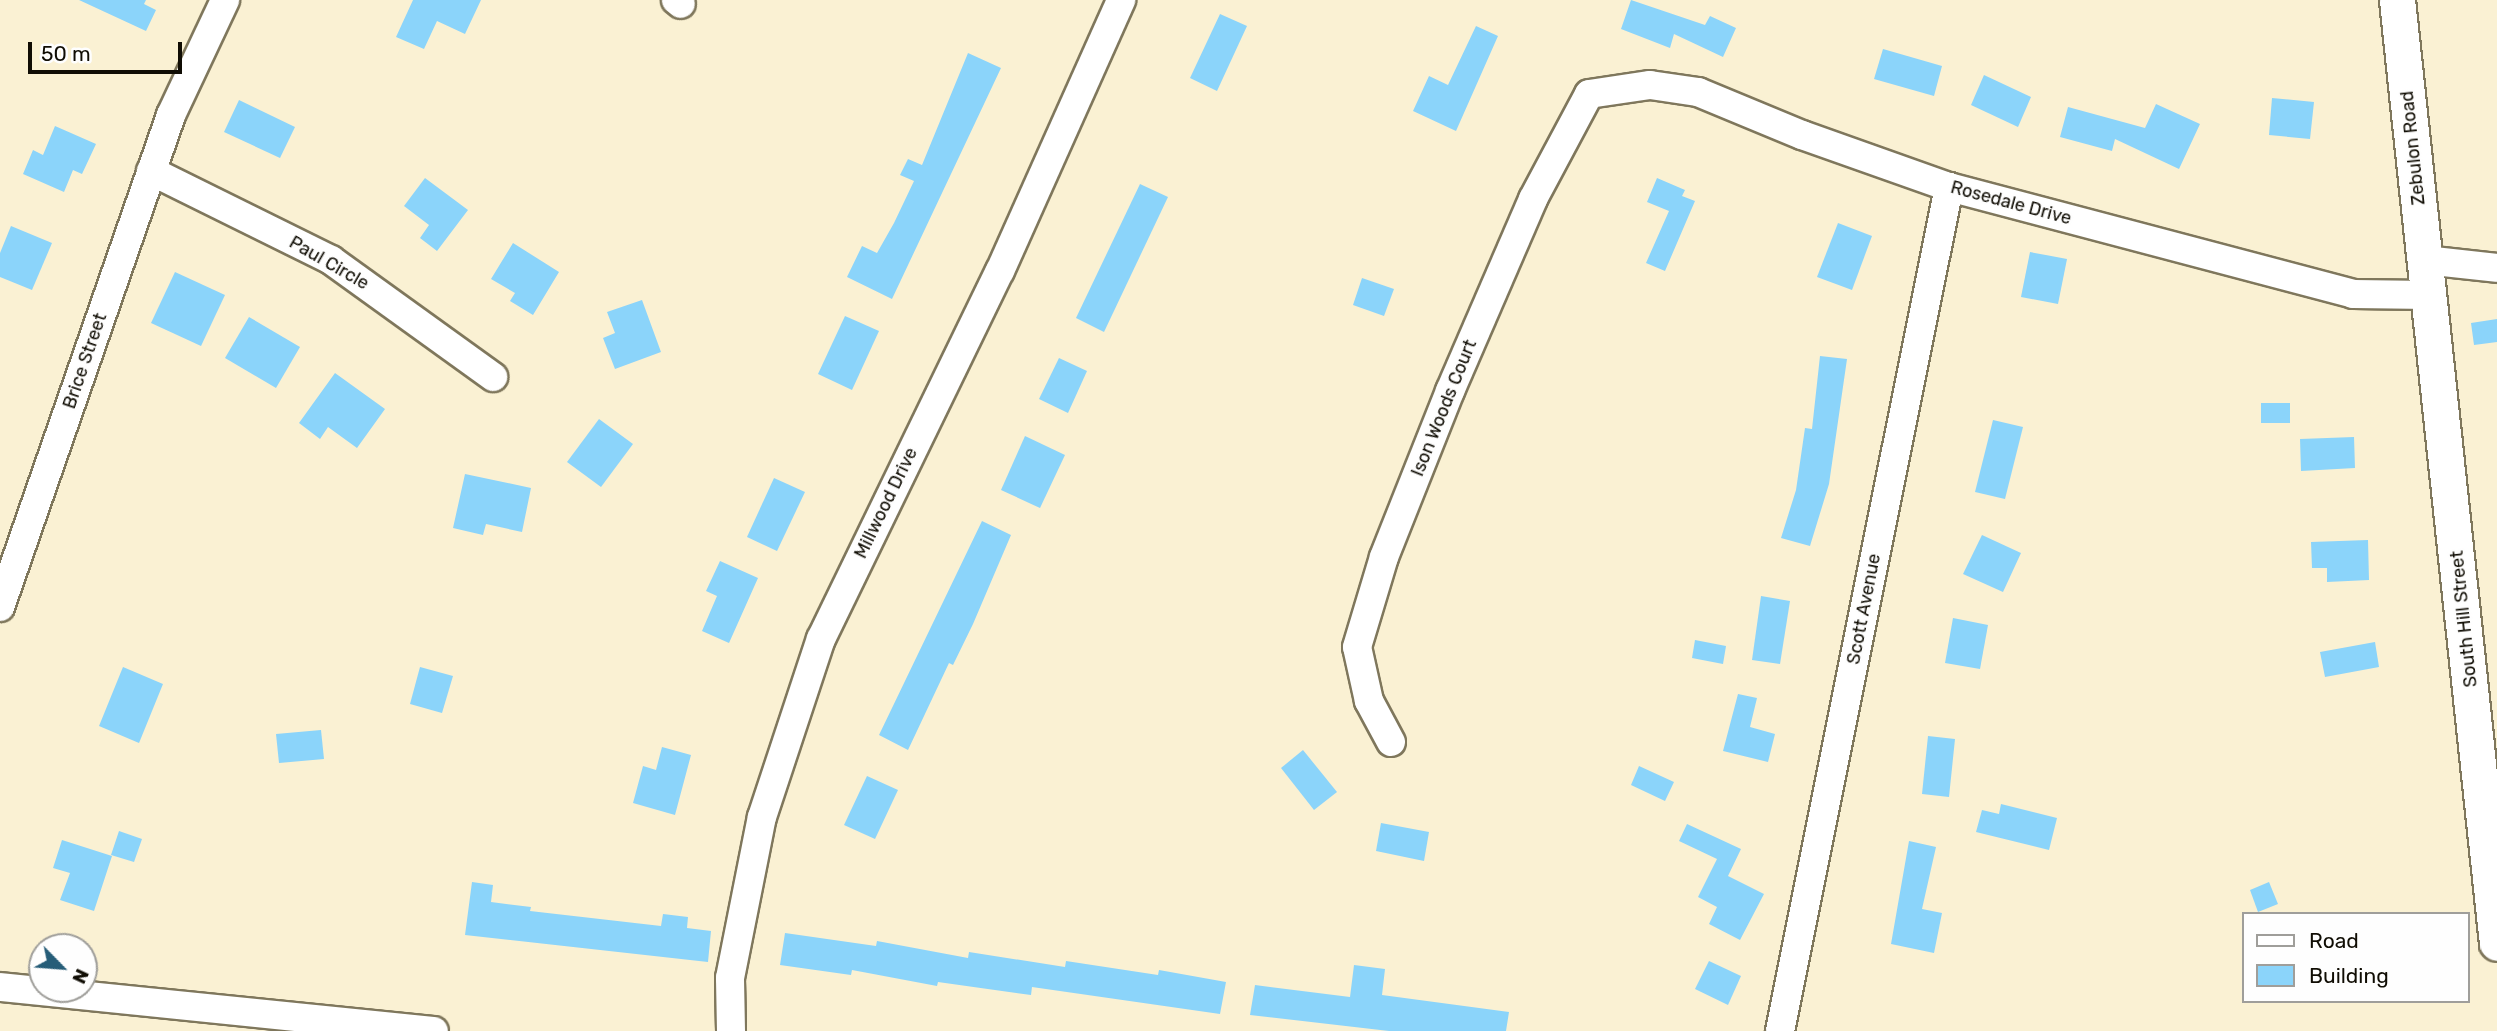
<!DOCTYPE html>
<style>
body{margin:0}
#map{position:relative;width:2497px;height:1031px;overflow:hidden;background:#faf1d3;font-family:Rubik,sans-serif}
div>[style]{position:absolute}
.building>*{inset:0;background:#8bd4fa}
.roads{filter:drop-shadow(2px 0 #7f775c) drop-shadow(-2px 0 #7f775c) drop-shadow(0 2px #7f775c) drop-shadow(0 -2px #7f775c)}
.minor>*{height:28px;margin:-14px;padding:0 14px;transform-origin:14px;border-radius:14px;background:#fff}
.major>*{height:35px;margin:-17.5px;padding:0 17.5px;transform-origin:17.5px;border-radius:17.5px;background:#fff}
span{translate:-50% -50%;white-space:nowrap;text-align:center;line-height:1.15;-webkit-text-stroke:5px #fefefe;paint-order:stroke}
.street-label{font-size:18px;color:#100d04}
.legend{position:absolute;left:2242px;top:912px;width:228px;height:91px;box-sizing:border-box;background:#fefefe;border:2px solid #9f9e9a;margin:0;padding:9px 12px;list-style:none;font-size:21px;color:#100d04}
.legend li{display:flex;align-items:center;gap:14px;height:35px}
.legend b{width:35px;border:2px solid #9f9e9a}
.north{position:absolute;left:28px;top:933px;width:70px;height:70px;box-sizing:border-box;background:#fefefe;border:2px solid #9f9e9a;border-radius:50%;rotate:115deg;font-size:19px;font-weight:700;line-height:28px;text-align:center;color:#100d04}
.north::after{content:'';display:block;margin:auto;width:24px;height:32px;background:#265d78;clip-path:polygon(50% 0,100% 100%,50% 72%,0 100%)}
.scale{position:absolute;left:28px;top:42px;width:154px;height:32px;box-sizing:border-box;border:4px solid #100d04;border-top:0;padding-left:9px;font-size:21px;line-height:24px;white-space:nowrap;color:#100d04;-webkit-text-stroke:5px #fefefe;paint-order:stroke}
</style>
<div id="map">
<div class="building">
<div style="clip-path:polygon(79px 0,146px 0,144px 4px,156px 10px,146px 31px)"></div>
<div style="clip-path:polygon(413px 0,481px 0,465px 34px,437px 21px,424px 49px,396px 37px)"></div>
<div style="clip-path:polygon(1631px 0,1705px 25px,1710px 16px,1736px 28px,1723px 57px,1674px 34px,1670px 48px,1621px 29px)"></div>
<div style="clip-path:polygon(1220px 14px,1247px 26px,1217px 91px,1190px 78px)"></div>
<div style="clip-path:polygon(1476px 26px,1498px 36px,1456px 131px,1413px 111px,1429px 76px,1448px 85px)"></div>
<div style="clip-path:polygon(1883px 49px,1942px 66px,1934px 96px,1874px 79px)"></div>
<div style="clip-path:polygon(968px 53px,1001px 68px,892px 299px,847px 277px,862px 246px,877px 253px,894px 223px,914px 181px,900px 175px,908px 159px,922px 165px)"></div>
<div style="clip-path:polygon(1984px 75px,2031px 97px,2018px 127px,1971px 105px)"></div>
<div style="clip-path:polygon(2272px 98px,2314px 102px,2310px 139px,2269px 135px)"></div>
<div style="clip-path:polygon(239px 100px,295px 127px,280px 158px,224px 132px)"></div>
<div style="clip-path:polygon(2156px 104px,2200px 124px,2179px 169px,2115px 139px,2112px 151px,2060px 137px,2068px 107px,2145px 128px)"></div>
<div style="clip-path:polygon(55px 126px,96px 144px,82px 174px,73px 170px,64px 192px,23px 174px,33px 150px,43px 155px)"></div>
<div style="clip-path:polygon(425px 178px,468px 210px,437px 251px,420px 238px,429px 225px,404px 206px)"></div>
<div style="clip-path:polygon(1657px 178px,1685px 190px,1682px 196px,1695px 201px,1665px 271px,1646px 263px,1669px 211px,1647px 202px)"></div>
<div style="clip-path:polygon(1140px 184px,1168px 197px,1104px 332px,1076px 318px)"></div>
<div style="clip-path:polygon(1838px 223px,1872px 236px,1852px 290px,1817px 277px)"></div>
<div style="clip-path:polygon(11px 226px,52px 243px,32px 290px,0 277px,0 253px)"></div>
<div style="clip-path:polygon(513px 243px,559px 272px,533px 315px,510px 301px,515px 293px,491px 279px)"></div>
<div style="clip-path:polygon(2030px 252px,2067px 259px,2058px 304px,2021px 297px)"></div>
<div style="clip-path:polygon(175px 272px,225px 295px,201px 346px,151px 323px)"></div>
<div style="clip-path:polygon(1362px 278px,1394px 289px,1384px 316px,1353px 305px)"></div>
<div style="clip-path:polygon(642px 300px,661px 352px,615px 369px,603px 338px,615px 333px,607px 312px)"></div>
<div style="clip-path:polygon(845px 316px,879px 331px,852px 390px,818px 374px)"></div>
<div style="clip-path:polygon(249px 317px,300px 347px,276px 388px,225px 358px)"></div>
<div style="clip-path:polygon(2497px 319px,2497px 342px,2474px 345px,2471px 323px)"></div>
<div style="clip-path:polygon(1820px 356px,1847px 359px,1829px 484px,1810px 546px,1781px 538px,1796px 490px,1805px 428px,1812px 429px)"></div>
<div style="clip-path:polygon(1059px 358px,1087px 371px,1068px 413px,1039px 399px)"></div>
<div style="clip-path:polygon(335px 373px,385px 409px,357px 448px,328px 427px,320px 439px,299px 423px)"></div>
<div style="clip-path:polygon(2261px 403px,2290px 403px,2290px 423px,2261px 423px)"></div>
<div style="clip-path:polygon(599px 419px,633px 444px,601px 487px,567px 462px)"></div>
<div style="clip-path:polygon(1993px 420px,2023px 427px,2005px 499px,1975px 492px)"></div>
<div style="clip-path:polygon(1025px 436px,1065px 455px,1040px 508px,1001px 490px)"></div>
<div style="clip-path:polygon(2354px 437px,2355px 468px,2301px 471px,2300px 439px)"></div>
<div style="clip-path:polygon(465px 474px,531px 488px,522px 532px,486px 524px,483px 535px,453px 528px)"></div>
<div style="clip-path:polygon(774px 478px,805px 492px,777px 551px,747px 537px)"></div>
<div style="clip-path:polygon(982px 521px,1011px 535px,973px 624px,953px 665px,949px 663px,908px 750px,879px 735px)"></div>
<div style="clip-path:polygon(1982px 535px,2021px 553px,2003px 592px,1963px 574px)"></div>
<div style="clip-path:polygon(2368px 540px,2369px 580px,2327px 582px,2327px 568px,2312px 568px,2311px 542px)"></div>
<div style="clip-path:polygon(720px 561px,758px 578px,729px 643px,702px 631px,717px 596px,706px 591px)"></div>
<div style="clip-path:polygon(1761px 596px,1790px 601px,1780px 664px,1752px 660px)"></div>
<div style="clip-path:polygon(1953px 618px,1988px 625px,1980px 669px,1945px 663px)"></div>
<div style="clip-path:polygon(1695px 640px,1726px 646px,1723px 664px,1692px 658px)"></div>
<div style="clip-path:polygon(2375px 642px,2379px 667px,2325px 677px,2320px 652px)"></div>
<div style="clip-path:polygon(123px 667px,163px 684px,139px 743px,99px 726px)"></div>
<div style="clip-path:polygon(420px 667px,453px 676px,442px 713px,410px 704px)"></div>
<div style="clip-path:polygon(1738px 694px,1757px 698px,1750px 727px,1775px 734px,1768px 762px,1723px 751px)"></div>
<div style="clip-path:polygon(321px 730px,324px 759px,279px 763px,276px 734px)"></div>
<div style="clip-path:polygon(1928px 736px,1955px 739px,1949px 797px,1922px 794px)"></div>
<div style="clip-path:polygon(662px 747px,691px 755px,675px 815px,633px 803px,643px 766px,656px 770px)"></div>
<div style="clip-path:polygon(1303px 750px,1337px 792px,1314px 810px,1281px 768px)"></div>
<div style="clip-path:polygon(1639px 766px,1674px 782px,1665px 801px,1631px 785px)"></div>
<div style="clip-path:polygon(867px 776px,898px 790px,875px 839px,844px 825px)"></div>
<div style="clip-path:polygon(2001px 804px,2057px 818px,2049px 850px,1976px 832px,1982px 810px,1999px 814px)"></div>
<div style="clip-path:polygon(1381px 823px,1429px 832px,1424px 861px,1376px 851px)"></div>
<div style="clip-path:polygon(1687px 824px,1741px 849px,1728px 876px,1764px 894px,1740px 940px,1709px 924px,1717px 907px,1698px 897px,1717px 859px,1679px 841px)"></div>
<div style="clip-path:polygon(119px 831px,142px 839px,134px 862px,111px 855px)"></div>
<div style="clip-path:polygon(62px 840px,112px 856px,94px 911px,60px 900px,70px 873px,53px 868px)"></div>
<div style="clip-path:polygon(1909px 841px,1936px 847px,1922px 909px,1942px 913px,1934px 953px,1891px 944px)"></div>
<div style="clip-path:polygon(472px 882px,493px 885px,491px 902px,531px 907px,530px 911px,661px 926px,663px 914px,688px 917px,687px 928px,711px 931px,708px 962px,465px 935px)"></div>
<div style="clip-path:polygon(2269px 882px,2278px 904px,2258px 912px,2250px 890px)"></div>
<div style="clip-path:polygon(785px 933px,876px 946px,877px 941px,968px 958px,969px 952px,1065px 967px,1066px 961px,1158px 975px,1159px 970px,1226px 982px,1220px 1014px,1032px 987px,1031px 995px,938px 982px,937px 986px,852px 970px,851px 975px,780px 965px)"></div>
<div style="clip-path:polygon(1709px 961px,1741px 976px,1728px 1005px,1695px 989px)"></div>
<div style="clip-path:polygon(1354px 965px,1385px 969px,1382px 995px,1509px 1012px,1506px 1031px,1389px 1031px,1250px 1015px,1255px 985px,1350px 997px)"></div>
</div>
<div class="roads">
<div class="minor">
<div style="left:676px;top:0;width:6px;rotate:39deg"></div>
<div style="left:151px;top:171px;width:201px;rotate:26.3deg"></div>
<div style="left:331px;top:260px;width:200px;rotate:35.8deg"></div>
<div style="left:2425px;top:260px;width:72px;rotate:6.3deg"></div>
<div style="left:0;top:607px;width:521px;rotate:-70.83deg"></div>
<div style="left:171px;top:115px;width:127px;rotate:-64.8deg"></div>
<div style="left:1391px;top:742px;width:47px;rotate:-118.2deg"></div>
<div style="left:1369px;top:701px;width:55px;rotate:-102.5deg"></div>
<div style="left:1357px;top:647px;width:94px;rotate:-73.3deg"></div>
<div style="left:1384px;top:557px;width:179px;rotate:-68.3deg"></div>
<div style="left:1450px;top:391px;width:209px;rotate:-66.6deg"></div>
<div style="left:1533px;top:199px;width:119px;rotate:-61.9deg"></div>
<div style="left:1589px;top:94px;width:62px;rotate:-8.4deg"></div>
<div style="left:1650px;top:85px;width:49px;rotate:8.3deg"></div>
<div style="left:1698px;top:92px;width:113px;rotate:22.5deg"></div>
<div style="left:1802px;top:135px;width:156px;rotate:19.5deg"></div>
<div style="left:1949px;top:187px;width:418px;rotate:14.8deg"></div>
<div style="left:2353px;top:294px;width:77px;rotate:0.7deg"></div>
<div style="left:0;top:987px;width:436px;rotate:5.8deg"></div>
<div style="left:731px;top:1031px;width:53px;rotate:-91.1deg"></div>
<div style="left:730px;top:978px;width:164px;rotate:-78.8deg"></div>
<div style="left:762px;top:817px;width:188px;rotate:-71.7deg"></div>
<div style="left:821px;top:639px;width:409px;rotate:-64.1deg"></div>
<div style="left:1000px;top:271px;width:297px;rotate:-65.9deg"></div>
<div style="left:1780px;top:1031px;width:861px;rotate:-78.68deg"></div>
</div>
<div class="major">
<div style="left:2397px;top:0;width:948px;rotate:83.95deg"></div>
</div>
</div>
<div class="street-label">
<span style="left:2413px;top:148px;rotate:-96deg">Zebulon Road</span>
<span style="left:2011px;top:203px;rotate:15deg">Rosedale Drive</span>
<span style="left:329px;top:263px;rotate:30deg">Paul Circle</span>
<span style="left:85px;top:361px;rotate:-71deg">Brice Street</span>
<span style="left:1444px;top:408px;rotate:-68deg">Ison Woods Court</span>
<span style="left:886px;top:503px;rotate:-64deg">Millwood Drive</span>
<span style="left:1864px;top:609px;rotate:-79deg">Scott Avenue</span>
<span style="left:2464px;top:619px;rotate:-96deg">South Hill Street</span>
</div>
<ul class="legend">
<li><b style="height:9px;background:#fff"></b>Road</li>
<li><b style="height:19px;background:#8bd4fa"></b>Building</li>
</ul>
<div class="north">N</div>
<div class="scale">50 m</div>
</div>
